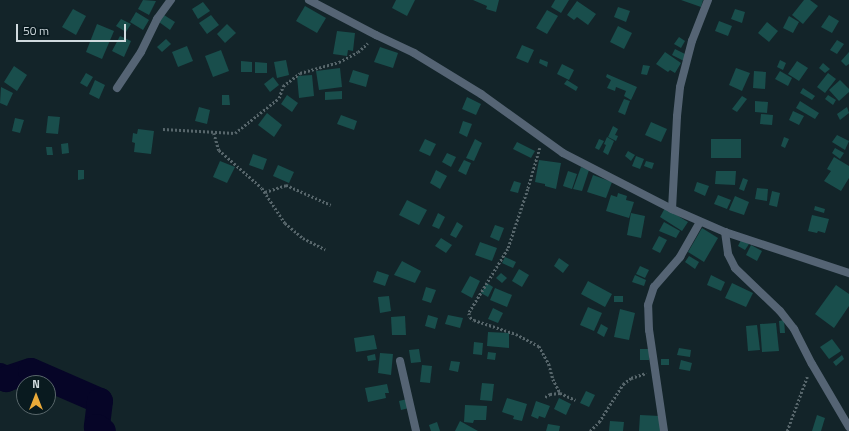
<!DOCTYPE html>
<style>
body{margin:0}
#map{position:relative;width:849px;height:431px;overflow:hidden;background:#132429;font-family:"Titillium Web",sans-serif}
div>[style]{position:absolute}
.river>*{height:26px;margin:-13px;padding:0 13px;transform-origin:13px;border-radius:13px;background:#060527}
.building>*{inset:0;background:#194e4c}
.path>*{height:2.5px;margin-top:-1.25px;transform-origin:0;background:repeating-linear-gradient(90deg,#57666b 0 2px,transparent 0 4px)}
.street>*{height:8px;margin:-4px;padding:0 4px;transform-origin:4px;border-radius:4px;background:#556474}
span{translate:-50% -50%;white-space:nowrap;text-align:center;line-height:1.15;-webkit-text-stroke:3px #091a1f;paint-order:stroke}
.north{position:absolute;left:16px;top:375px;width:40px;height:40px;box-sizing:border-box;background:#091a1f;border:1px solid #59676b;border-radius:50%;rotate:0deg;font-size:11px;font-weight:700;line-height:16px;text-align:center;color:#d0dade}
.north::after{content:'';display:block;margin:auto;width:14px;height:18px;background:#eaaa39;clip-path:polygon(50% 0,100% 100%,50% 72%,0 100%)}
.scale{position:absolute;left:16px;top:24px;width:110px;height:18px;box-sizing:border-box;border:2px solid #d0dade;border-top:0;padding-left:5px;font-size:12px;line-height:14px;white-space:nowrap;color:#d0dade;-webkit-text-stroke:3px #091a1f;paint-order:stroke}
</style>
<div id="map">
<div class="river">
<div style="left:0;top:376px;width:7px;rotate:27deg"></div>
<div style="left:6px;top:379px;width:26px;rotate:-18deg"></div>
<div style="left:31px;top:371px;width:75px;rotate:23.5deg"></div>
<div style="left:100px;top:401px;width:26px;rotate:97deg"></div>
<div style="left:97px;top:427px;width:7px;rotate:34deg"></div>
</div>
<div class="building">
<div style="clip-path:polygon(143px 0,156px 1px,149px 15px,138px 9px)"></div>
<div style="clip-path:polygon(396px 0,415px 0,407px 16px,392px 8px)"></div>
<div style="clip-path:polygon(473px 0,499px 0,496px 12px,486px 9px,487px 6px)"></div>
<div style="clip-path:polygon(555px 0,569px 0,561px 13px,551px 7px)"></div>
<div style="clip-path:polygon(681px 0,703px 0,701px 7px)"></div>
<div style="clip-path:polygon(804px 0,810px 0,818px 6px,803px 24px,792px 15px)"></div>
<div style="clip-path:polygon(577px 1px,596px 14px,588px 25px,577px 17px,574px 20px,567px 15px)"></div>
<div style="clip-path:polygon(203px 2px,210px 11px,198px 19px,192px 9px)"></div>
<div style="clip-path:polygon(305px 6px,326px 18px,317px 33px,296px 21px)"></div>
<div style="clip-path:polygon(618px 7px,630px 11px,626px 22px,614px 17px)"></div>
<div style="clip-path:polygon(73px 9px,86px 16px,76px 35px,62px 27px)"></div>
<div style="clip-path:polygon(735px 9px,745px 12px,742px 23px,731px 19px)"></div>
<div style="clip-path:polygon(547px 10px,558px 16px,547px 34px,536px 28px)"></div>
<div style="clip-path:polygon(136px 12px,149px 20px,143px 30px,130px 22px)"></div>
<div style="clip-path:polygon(164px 15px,175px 22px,170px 30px,159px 22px)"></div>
<div style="clip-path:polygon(211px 15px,219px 25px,207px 34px,199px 23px)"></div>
<div style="clip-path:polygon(829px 15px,839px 21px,832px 33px,821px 27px)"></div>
<div style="clip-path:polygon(789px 16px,799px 22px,793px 33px,783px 28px)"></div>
<div style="clip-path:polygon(121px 19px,131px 24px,126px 32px,116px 26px)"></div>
<div style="clip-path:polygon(719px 21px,732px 26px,728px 36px,715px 31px)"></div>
<div style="clip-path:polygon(767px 22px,778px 31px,769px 42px,758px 33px)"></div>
<div style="clip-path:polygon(97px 24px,114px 31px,102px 59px,86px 52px)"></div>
<div style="clip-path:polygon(227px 24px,236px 33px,225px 43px,217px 34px)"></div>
<div style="clip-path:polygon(618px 26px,632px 33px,624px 49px,610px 42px)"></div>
<div style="clip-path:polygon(337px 31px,355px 33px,353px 51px,348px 50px,347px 56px,333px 54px)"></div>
<div style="clip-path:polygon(120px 36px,131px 41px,124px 57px,112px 51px)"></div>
<div style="clip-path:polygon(679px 37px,685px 41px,681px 48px,674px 44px)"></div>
<div style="clip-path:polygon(166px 39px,171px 44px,162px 52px,157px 47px)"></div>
<div style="clip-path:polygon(837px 40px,844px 44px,837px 54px,830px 50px)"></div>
<div style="clip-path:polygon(522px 45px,534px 50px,528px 63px,516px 58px)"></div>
<div style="clip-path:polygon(187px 46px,193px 61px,178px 67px,172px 52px)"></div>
<div style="clip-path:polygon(380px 47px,398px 53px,393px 68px,374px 62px)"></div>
<div style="clip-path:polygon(675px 49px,687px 55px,684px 61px,672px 55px)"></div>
<div style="clip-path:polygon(221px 50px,229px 71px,213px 77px,205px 56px)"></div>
<div style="clip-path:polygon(665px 52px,681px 63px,675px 73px,670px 70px,668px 72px,656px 64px)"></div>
<div style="clip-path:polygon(849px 52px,849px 64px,846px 66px,841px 61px)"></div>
<div style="clip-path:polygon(540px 59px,548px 62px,547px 67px,539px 63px)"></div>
<div style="clip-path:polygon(286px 60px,289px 75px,277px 78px,274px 62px)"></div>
<div style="clip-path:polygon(780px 60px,786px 63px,783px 70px,777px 67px)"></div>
<div style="clip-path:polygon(241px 61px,252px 62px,252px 72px,241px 72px)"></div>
<div style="clip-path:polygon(797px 61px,808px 68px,799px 81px,788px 74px)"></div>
<div style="clip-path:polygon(255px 62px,267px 63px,267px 73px,255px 73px)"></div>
<div style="clip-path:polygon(823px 63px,830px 69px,825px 73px,819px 68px)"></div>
<div style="clip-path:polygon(562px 64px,574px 70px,569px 80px,557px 74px)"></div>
<div style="clip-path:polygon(643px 65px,650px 66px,647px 75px,641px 74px)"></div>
<div style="clip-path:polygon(14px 66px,27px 75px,17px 91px,4px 82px)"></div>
<div style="clip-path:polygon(340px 68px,342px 87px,319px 90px,316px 71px)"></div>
<div style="clip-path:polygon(736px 68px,750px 73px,742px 91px,729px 85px)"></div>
<div style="clip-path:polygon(353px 70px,369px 75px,366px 87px,349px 82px)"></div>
<div style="clip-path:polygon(754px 71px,766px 72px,765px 89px,753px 88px)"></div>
<div style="clip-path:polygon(780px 71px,792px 78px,788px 86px,775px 79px)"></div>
<div style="clip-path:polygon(86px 73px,93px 77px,87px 87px,80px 83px)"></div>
<div style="clip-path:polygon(828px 73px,836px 79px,825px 93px,817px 87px)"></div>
<div style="clip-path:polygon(607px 74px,637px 87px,631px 100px,624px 96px,626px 91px,616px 87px,615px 91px,607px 88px,611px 80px,606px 77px)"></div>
<div style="clip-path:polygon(312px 75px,314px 96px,299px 98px,297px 76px)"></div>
<div style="clip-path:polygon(273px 77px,279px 85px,270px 92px,264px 84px)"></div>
<div style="clip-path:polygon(95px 80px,105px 85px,99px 99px,89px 94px)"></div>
<div style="clip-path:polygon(567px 80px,578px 87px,576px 91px,564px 84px)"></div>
<div style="clip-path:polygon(840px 80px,849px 89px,849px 92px,839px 101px,829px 90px)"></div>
<div style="clip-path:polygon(1px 87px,13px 93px,7px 106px,0 103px)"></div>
<div style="clip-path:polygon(803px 88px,815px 96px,812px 100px,800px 93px)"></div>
<div style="clip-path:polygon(342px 91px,342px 99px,325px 100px,325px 92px)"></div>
<div style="clip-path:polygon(222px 95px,229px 95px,230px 105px,222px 105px)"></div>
<div style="clip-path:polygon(287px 95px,298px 103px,292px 112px,281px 104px)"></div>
<div style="clip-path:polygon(828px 95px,836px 100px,833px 105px,825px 99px)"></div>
<div style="clip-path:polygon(742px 96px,747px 99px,737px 112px,732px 109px)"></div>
<div style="clip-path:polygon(467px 97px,481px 104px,476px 115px,462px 109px)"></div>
<div style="clip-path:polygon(624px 99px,630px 101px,625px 115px,618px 112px)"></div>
<div style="clip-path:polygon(755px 101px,768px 102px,767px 113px,755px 112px)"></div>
<div style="clip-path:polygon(800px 101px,819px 113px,815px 119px,796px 108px)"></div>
<div style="clip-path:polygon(199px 107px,210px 110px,207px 124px,195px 121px)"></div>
<div style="clip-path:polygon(847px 107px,849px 113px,840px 120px,837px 114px)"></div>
<div style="clip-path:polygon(793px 111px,804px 116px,799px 125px,789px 120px)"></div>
<div style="clip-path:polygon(267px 113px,282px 125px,274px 137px,258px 125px)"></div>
<div style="clip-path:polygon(761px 114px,773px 115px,772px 125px,760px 124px)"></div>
<div style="clip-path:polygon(341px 115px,357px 121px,354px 130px,337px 124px)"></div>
<div style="clip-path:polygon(48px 116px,60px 117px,58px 134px,46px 133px)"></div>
<div style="clip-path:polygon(15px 118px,24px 120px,20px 133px,12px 131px)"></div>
<div style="clip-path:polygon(463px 121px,472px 124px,467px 137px,459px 133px)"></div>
<div style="clip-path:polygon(651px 122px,667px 129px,661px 142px,645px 135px)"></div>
<div style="clip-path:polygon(613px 126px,618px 129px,615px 135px,618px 136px,616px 141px,608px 137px)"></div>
<div style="clip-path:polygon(138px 129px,154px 131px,151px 154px,134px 152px,135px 143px,132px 142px,133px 133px,137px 134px)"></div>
<div style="clip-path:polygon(837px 135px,849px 141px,845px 150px,832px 142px)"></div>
<div style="clip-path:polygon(607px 137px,614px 141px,608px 155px,603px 152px,606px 145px,604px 144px)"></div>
<div style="clip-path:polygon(784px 137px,789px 139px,785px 148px,781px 146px)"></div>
<div style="clip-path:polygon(425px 139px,436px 144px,430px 156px,419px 151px)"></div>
<div style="clip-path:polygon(475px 139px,482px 143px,474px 161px,466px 158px)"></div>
<div style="clip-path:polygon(599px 139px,604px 141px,599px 150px,595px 148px)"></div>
<div style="clip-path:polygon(711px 139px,741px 139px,741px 158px,711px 158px)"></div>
<div style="clip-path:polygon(517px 142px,535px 151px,531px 158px,513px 149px)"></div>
<div style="clip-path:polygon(68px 143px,69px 153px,62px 154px,61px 144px)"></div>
<div style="clip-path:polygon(46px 147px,52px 147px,53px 155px,47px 155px)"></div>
<div style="clip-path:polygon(835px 148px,844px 153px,840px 159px,832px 153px)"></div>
<div style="clip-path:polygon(628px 151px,635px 155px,631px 161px,625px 156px)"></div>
<div style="clip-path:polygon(447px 153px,456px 157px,451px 167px,442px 162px)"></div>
<div style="clip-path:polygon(253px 154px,267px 159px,263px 170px,249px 165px)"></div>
<div style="clip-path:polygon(636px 156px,644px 159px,640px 169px,632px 166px)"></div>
<div style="clip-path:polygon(834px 157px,849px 166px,849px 178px,841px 191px,824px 181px,831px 171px,827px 169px)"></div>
<div style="clip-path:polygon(464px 160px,471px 163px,466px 175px,458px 171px)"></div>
<div style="clip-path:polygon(539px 160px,561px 163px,556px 189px,545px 186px,545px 184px,535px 182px)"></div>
<div style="clip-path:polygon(220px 161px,235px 167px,227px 183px,213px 177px)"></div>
<div style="clip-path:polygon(646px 161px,654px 163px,652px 169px,644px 166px)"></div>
<div style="clip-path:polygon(278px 165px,294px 172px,289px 183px,273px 176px)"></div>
<div style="clip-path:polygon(581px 167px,589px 170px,582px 191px,573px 189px)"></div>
<div style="clip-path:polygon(78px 170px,84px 170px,84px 179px,78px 180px)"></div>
<div style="clip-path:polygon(436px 170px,447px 176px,440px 189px,430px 183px)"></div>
<div style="clip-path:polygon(568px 171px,577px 174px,572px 189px,563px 186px)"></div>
<div style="clip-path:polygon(716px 171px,736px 171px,735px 185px,715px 184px)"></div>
<div style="clip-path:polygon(593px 175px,612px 182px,606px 198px,587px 192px)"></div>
<div style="clip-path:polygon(743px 178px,748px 180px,744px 191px,739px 189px)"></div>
<div style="clip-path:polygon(514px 181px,521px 183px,518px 193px,510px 191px)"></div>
<div style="clip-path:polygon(697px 182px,709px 186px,705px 196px,694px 191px)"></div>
<div style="clip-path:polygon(757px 188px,768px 189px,767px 201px,755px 199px)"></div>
<div style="clip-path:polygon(772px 191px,780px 193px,777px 207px,769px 205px)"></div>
<div style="clip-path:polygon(618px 193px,627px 196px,626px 200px,634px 202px,629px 218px,606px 211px,611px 195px,617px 197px)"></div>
<div style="clip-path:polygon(718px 195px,731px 200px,727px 209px,714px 204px)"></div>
<div style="clip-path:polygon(735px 196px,749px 202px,744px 215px,729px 210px)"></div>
<div style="clip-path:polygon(407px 200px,427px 210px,419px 225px,399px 215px)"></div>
<div style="clip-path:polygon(815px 206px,825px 209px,824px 213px,814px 210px)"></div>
<div style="clip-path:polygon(665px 208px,688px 222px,682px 231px,660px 217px)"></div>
<div style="clip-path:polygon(438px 213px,445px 217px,439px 229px,432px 226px)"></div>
<div style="clip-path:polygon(631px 213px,645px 216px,641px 238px,627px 235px)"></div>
<div style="clip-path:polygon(812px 215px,829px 219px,825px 233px,818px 231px,817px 233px,808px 231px)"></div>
<div style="clip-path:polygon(457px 222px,463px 226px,456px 238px,450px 235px)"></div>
<div style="clip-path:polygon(664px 222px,680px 231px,676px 238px,659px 231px)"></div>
<div style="clip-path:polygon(495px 225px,504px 228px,499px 241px,490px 237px)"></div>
<div style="clip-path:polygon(702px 228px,718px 238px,704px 262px,688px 252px)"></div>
<div style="clip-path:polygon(659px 236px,667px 240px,660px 253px,652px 249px)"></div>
<div style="clip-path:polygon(441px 238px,452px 245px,446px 253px,435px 246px)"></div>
<div style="clip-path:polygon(741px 240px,749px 244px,745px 250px,738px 246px)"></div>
<div style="clip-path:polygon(480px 242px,497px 248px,492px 261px,475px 255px)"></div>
<div style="clip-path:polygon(751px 245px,762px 251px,757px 261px,746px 255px)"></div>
<div style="clip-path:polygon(689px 256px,699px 262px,695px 269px,685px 262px)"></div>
<div style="clip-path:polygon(505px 257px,516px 262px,513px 268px,502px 263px)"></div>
<div style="clip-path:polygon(559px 258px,569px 265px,563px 273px,554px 266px)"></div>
<div style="clip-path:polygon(402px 261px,421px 271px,415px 283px,394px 275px)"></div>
<div style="clip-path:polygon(640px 266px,649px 270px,645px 278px,636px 274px)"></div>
<div style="clip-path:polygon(519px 269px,529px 275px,522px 287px,512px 281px)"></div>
<div style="clip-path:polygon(377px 271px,389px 275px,385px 286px,373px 282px)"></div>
<div style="clip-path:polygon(501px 273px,507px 278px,502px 283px,496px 278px)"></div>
<div style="clip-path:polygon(635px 275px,646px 280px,644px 286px,632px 282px)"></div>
<div style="clip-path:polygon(711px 275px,725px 282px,721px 291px,707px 285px)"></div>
<div style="clip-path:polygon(470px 276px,480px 281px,472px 298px,461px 292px)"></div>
<div style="clip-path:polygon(588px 281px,612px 294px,605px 307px,581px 294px)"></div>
<div style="clip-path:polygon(487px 283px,493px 287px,488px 297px,481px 293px)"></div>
<div style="clip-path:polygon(732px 283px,753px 293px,746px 307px,725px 298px)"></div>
<div style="clip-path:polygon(836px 285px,849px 294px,849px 306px,834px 328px,815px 314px)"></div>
<div style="clip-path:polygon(426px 287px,436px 290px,431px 303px,422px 300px)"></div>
<div style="clip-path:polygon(495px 288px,512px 295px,507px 307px,490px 300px)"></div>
<div style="clip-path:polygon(389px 296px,391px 311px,380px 313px,378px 297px)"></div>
<div style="clip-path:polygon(614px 296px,623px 296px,623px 302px,614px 302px)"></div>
<div style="clip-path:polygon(588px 307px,602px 313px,594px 331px,580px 325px)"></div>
<div style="clip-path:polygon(493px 308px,503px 313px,498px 323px,488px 319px)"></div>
<div style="clip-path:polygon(620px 309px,635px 313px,629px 340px,614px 337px)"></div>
<div style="clip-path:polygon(428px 315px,438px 318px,435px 329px,425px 326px)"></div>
<div style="clip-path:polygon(448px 315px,463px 318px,460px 328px,445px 324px)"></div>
<div style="clip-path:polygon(405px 316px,406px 335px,392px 335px,391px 317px)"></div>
<div style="clip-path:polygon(784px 320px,785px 333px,780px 333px,779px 321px)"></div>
<div style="clip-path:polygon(776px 323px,779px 351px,762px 352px,760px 324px)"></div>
<div style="clip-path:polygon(601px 324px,608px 328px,604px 337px,597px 333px)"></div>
<div style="clip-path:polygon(757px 325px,760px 350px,748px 351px,746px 326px)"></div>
<div style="clip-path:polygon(488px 332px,509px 333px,509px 348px,487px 346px)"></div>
<div style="clip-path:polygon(374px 335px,377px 349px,356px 352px,354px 338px)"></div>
<div style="clip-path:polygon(832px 339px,841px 351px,829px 359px,820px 347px)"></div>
<div style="clip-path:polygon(474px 342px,483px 343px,482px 355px,473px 354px)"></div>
<div style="clip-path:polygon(679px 348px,691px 350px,690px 357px,677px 355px)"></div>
<div style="clip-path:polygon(419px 349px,421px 362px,411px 363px,409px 350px)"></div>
<div style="clip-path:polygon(640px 349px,649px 349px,649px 360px,640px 360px)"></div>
<div style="clip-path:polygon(488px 352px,496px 353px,495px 360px,487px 359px)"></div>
<div style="clip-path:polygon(380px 353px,393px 354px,391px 375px,378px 373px)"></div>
<div style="clip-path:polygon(375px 354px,376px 360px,368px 361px,367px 356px)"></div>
<div style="clip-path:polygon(842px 355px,844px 359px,836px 366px,833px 362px)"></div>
<div style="clip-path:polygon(661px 359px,669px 359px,669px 365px,661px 365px)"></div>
<div style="clip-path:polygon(681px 360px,692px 363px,690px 371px,679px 369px)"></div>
<div style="clip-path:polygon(451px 361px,460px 362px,458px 372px,449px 370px)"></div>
<div style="clip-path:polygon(422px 365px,432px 366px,430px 383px,420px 382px)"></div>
<div style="clip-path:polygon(482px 383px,494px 384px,492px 401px,480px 400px)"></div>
<div style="clip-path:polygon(387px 384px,389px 393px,385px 393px,386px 398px,368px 402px,365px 388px)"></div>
<div style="clip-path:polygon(586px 391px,595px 395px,589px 407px,580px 403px)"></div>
<div style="clip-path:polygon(507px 398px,527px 404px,522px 421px,513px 419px,514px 416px,502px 412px)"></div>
<div style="clip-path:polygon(559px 398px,571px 404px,566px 415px,554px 409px)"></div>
<div style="clip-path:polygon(407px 399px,409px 408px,401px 410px,399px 401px)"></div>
<div style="clip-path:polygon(536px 401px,550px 406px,545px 418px,539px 416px,538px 419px,531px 416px)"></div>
<div style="clip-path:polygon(465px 405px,487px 406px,486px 420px,474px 420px,473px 423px,464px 422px)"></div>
<div style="clip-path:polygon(640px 415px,660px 416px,660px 431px,639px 431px)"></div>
<div style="clip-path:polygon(817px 415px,825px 418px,821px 431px,812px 431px)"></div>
<div style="clip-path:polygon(460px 421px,478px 431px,455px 431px)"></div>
<div style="clip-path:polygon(610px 421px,624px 422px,623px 431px,609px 431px)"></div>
<div style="clip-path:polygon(437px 422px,440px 431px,431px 431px,429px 425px)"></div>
<div style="clip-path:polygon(548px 424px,560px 426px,559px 431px,546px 431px)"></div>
</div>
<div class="path">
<div style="left:163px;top:129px;width:72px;rotate:3.2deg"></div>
<div style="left:235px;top:133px;width:56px;rotate:-38.5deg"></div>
<div style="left:279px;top:98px;width:13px;rotate:-72deg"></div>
<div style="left:283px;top:86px;width:21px;rotate:-37deg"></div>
<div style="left:300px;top:73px;width:41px;rotate:-15.8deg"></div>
<div style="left:339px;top:62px;width:21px;rotate:-28deg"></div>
<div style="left:358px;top:52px;width:13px;rotate:-42deg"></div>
<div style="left:214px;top:133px;width:18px;rotate:74deg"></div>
<div style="left:219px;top:150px;width:57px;rotate:41.5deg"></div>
<div style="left:262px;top:188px;width:42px;rotate:56.7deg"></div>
<div style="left:285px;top:223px;width:23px;rotate:40deg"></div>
<div style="left:303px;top:238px;width:25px;rotate:27deg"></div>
<div style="left:540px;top:148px;width:43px;rotate:106.3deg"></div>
<div style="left:528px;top:189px;width:63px;rotate:108.4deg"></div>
<div style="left:508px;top:249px;width:75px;rotate:121.4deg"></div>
<div style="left:469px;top:313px;width:4px;rotate:76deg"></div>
<div style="left:470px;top:317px;width:5px;rotate:37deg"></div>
<div style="left:474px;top:320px;width:44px;rotate:18.4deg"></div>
<div style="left:516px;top:334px;width:26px;rotate:28deg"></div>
<div style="left:539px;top:346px;width:21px;rotate:61deg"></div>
<div style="left:549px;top:364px;width:16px;rotate:75deg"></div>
<div style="left:553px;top:379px;width:16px;rotate:63deg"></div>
<div style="left:265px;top:192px;width:22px;rotate:-18deg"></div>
<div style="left:286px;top:185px;width:49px;rotate:24deg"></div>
<div style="left:545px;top:397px;width:6px;rotate:-31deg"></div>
<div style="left:550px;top:394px;width:10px;rotate:-6deg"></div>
<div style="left:560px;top:393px;width:17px;rotate:24deg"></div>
<div style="left:590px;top:431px;width:13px;rotate:-45deg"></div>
<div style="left:599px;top:422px;width:45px;rotate:-57.7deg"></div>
<div style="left:623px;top:384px;width:10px;rotate:-37deg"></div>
<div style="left:631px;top:378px;width:16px;rotate:-18deg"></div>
<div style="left:787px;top:431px;width:58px;rotate:-69.7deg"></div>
</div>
<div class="street">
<div style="left:309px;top:0;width:76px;rotate:27.6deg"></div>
<div style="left:376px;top:35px;width:42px;rotate:25.3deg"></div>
<div style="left:414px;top:53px;width:79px;rotate:31.5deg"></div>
<div style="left:481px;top:94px;width:101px;rotate:35.7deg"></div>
<div style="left:563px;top:153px;width:123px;rotate:27.2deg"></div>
<div style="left:672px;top:209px;width:58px;rotate:23.5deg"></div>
<div style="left:725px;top:232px;width:131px;rotate:18.3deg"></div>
<div style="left:117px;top:88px;width:43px;rotate:-56.3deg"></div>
<div style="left:141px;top:52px;width:37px;rotate:-64deg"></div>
<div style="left:157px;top:19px;width:24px;rotate:-54deg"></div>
<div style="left:672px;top:209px;width:93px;rotate:-86.9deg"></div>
<div style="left:677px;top:116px;width:29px;rotate:-84deg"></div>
<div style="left:680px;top:87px;width:48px;rotate:-75.4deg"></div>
<div style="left:692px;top:41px;width:44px;rotate:-68.7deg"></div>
<div style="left:725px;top:232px;width:22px;rotate:82deg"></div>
<div style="left:728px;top:254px;width:16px;rotate:63deg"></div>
<div style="left:735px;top:268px;width:62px;rotate:43.7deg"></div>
<div style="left:780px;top:311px;width:23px;rotate:52deg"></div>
<div style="left:794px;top:329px;width:39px;rotate:63deg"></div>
<div style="left:812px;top:364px;width:73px;rotate:59.6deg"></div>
<div style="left:400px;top:361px;width:72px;rotate:77.1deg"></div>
<div style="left:664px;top:431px;width:102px;rotate:-98.4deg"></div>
<div style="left:649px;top:330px;width:25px;rotate:-92deg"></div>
<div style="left:648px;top:305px;width:19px;rotate:-72deg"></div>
<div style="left:654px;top:287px;width:40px;rotate:-49deg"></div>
<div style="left:680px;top:257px;width:40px;rotate:-60.3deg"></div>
</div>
<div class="north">N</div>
<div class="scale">50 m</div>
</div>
